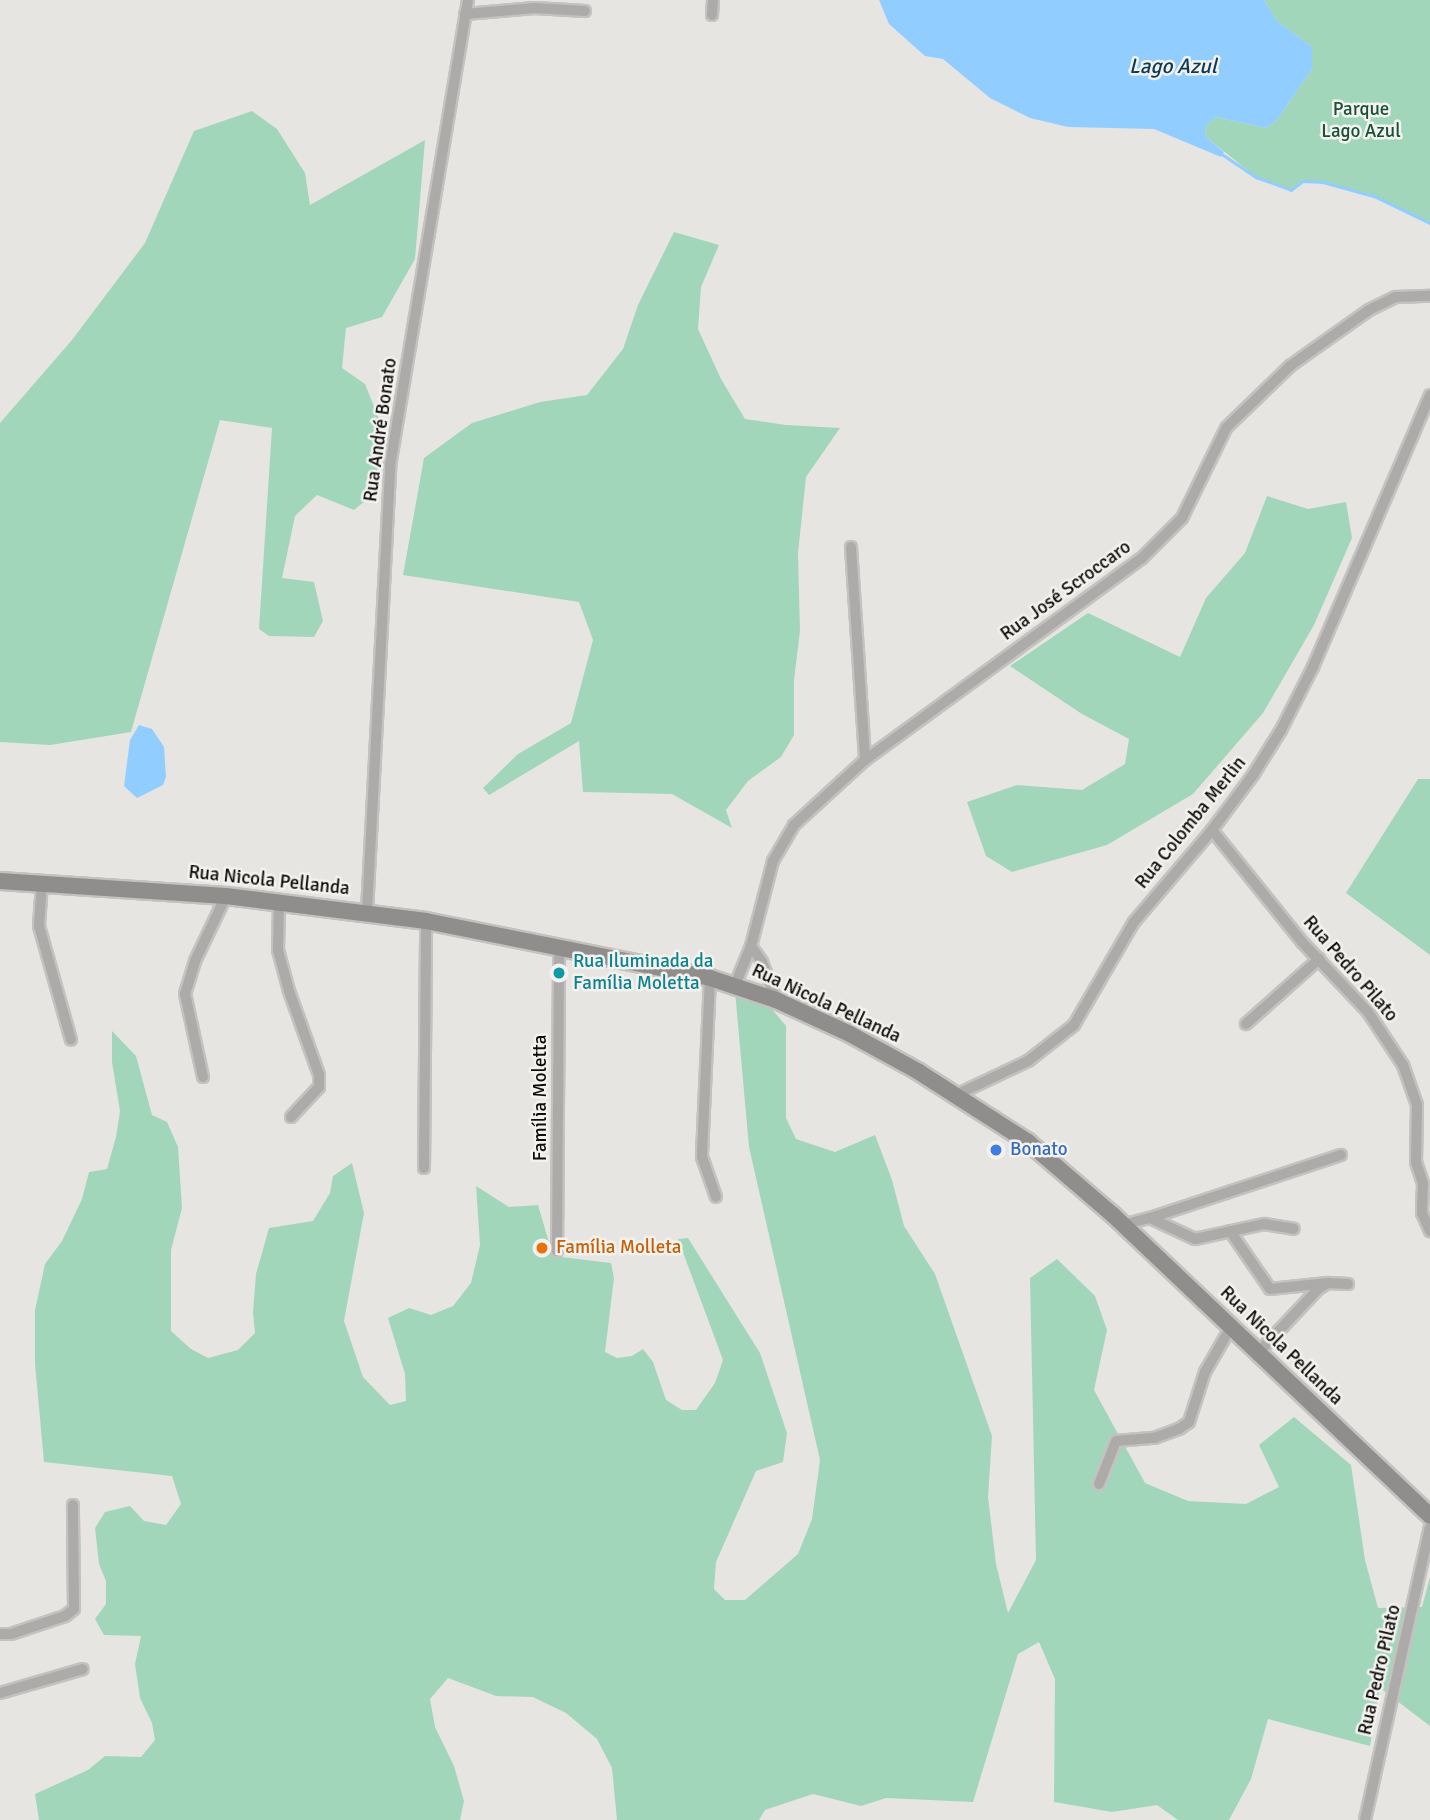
<!DOCTYPE html>
<meta charset="utf-8">
<style>
body{margin:0}
#map{position:relative;width:1430px;height:1820px;overflow:hidden;background:#e7e5e2;font-family:Signika,sans-serif}
div>[style]{position:absolute}
.green>*{inset:0;background:#a2d6ba}
.water>*{inset:0;background:#91ceff}
.stream>*{height:2.5px;margin:-1.25px;padding:0 1.25px;transform-origin:1.25px;border-radius:1.25px;background:#91ceff}
.roads{filter:drop-shadow(2px 0 #c4c2c0) drop-shadow(-2px 0 #c4c2c0) drop-shadow(0 2px #c4c2c0) drop-shadow(0 -2px #c4c2c0)}
.street>*{height:10px;margin:-5px;padding:0 5px;transform-origin:5px;border-radius:5px;background:#acabaa}
.secondary>*{height:16px;margin:-8px;padding:0 8px;transform-origin:8px;border-radius:8px;background:#8f8e8d}
.dots>*{width:19px;height:19px;translate:-50% -50%;box-sizing:border-box;border:4px solid #f4f2ef;border-radius:50%}
span{translate:-50% -50%;white-space:nowrap;text-align:center;line-height:1.15;-webkit-text-stroke:5px #f4f2ef;paint-order:stroke}
.park-label{font-size:19px;color:#175138}
.street-label{font-size:19px;color:#0e0d0c}
.culture-label{font-size:19px;color:#0d838f}
.left{translate:0 -50%;text-align:left}
.shop-label{font-size:19px;color:#366cbe}
.food-label{font-size:19px;color:#c56008}
.water-label{font-size:21px;color:#0a3a59;font-style:italic}
</style>
<div id="map">
<div class="green">
<div style="clip-path:polygon(1264px 0,1430px 0,1430px 223px,1374px 196px,1323px 182px,1303px 181px,1291px 190px,1256px 177px,1206px 137px,1205px 127px,1216px 117px,1266px 128px,1276px 121px,1312px 69px,1312px 47px,1277px 21px)"></div>
<div style="clip-path:polygon(252px 111px,277px 129px,305px 173px,310px 205px,425px 140px,415px 259px,382px 317px,346px 328px,342px 368px,365px 384px,383px 429px,375px 493px,354px 510px,317px 495px,295px 516px,282px 578px,314px 582px,323px 621px,314px 637px,269px 636px,259px 629px,272px 428px,220px 420px,131px 732px,50px 745px,0 742px,0 423px,72px 340px,145px 243px,194px 131px)"></div>
<div style="clip-path:polygon(674px 232px,719px 245px,701px 287px,698px 329px,721px 379px,745px 419px,786px 425px,840px 428px,806px 477px,798px 553px,800px 631px,794px 680px,794px 735px,781px 757px,748px 781px,726px 810px,732px 828px,672px 794px,583px 792px,579px 741px,489px 795px,483px 788px,518px 754px,571px 723px,593px 640px,579px 602px,403px 575px,424px 458px,472px 423px,540px 402px,587px 395px,623px 349px,638px 305px)"></div>
<div style="clip-path:polygon(1267px 496px,1308px 509px,1346px 502px,1352px 538px,1314px 625px,1263px 713px,1193px 794px,1107px 845px,1012px 872px,986px 856px,967px 802px,1017px 785px,1082px 790px,1125px 764px,1129px 739px,1082px 714px,1010px 666px,1088px 613px,1180px 657px,1206px 598px,1245px 553px)"></div>
<div style="clip-path:polygon(1418px 779px,1430px 779px,1430px 955px,1346px 893px)"></div>
<div style="clip-path:polygon(735px 991px,766px 1002px,786px 1026px,786px 1118px,796px 1139px,835px 1152px,875px 1135px,892px 1180px,904px 1226px,935px 1274px,992px 1436px,988px 1497px,996px 1564px,1008px 1613px,1036px 1560px,1030px 1278px,1057px 1259px,1095px 1296px,1107px 1330px,1094px 1390px,1145px 1483px,1188px 1501px,1246px 1504px,1279px 1487px,1259px 1445px,1294px 1417px,1351px 1465px,1365px 1560px,1378px 1608px,1422px 1607px,1430px 1577px,1430px 1726px,1380px 1688px,1370px 1746px,1268px 1719px,1251px 1779px,1229px 1820px,1178px 1820px,1157px 1805px,1112px 1812px,1054px 1802px,1055px 1679px,1039px 1642px,1018px 1654px,973px 1802px,886px 1798px,861px 1806px,813px 1794px,765px 1810px,759px 1820px,617px 1820px,612px 1768px,597px 1739px,566px 1713px,533px 1697px,496px 1696px,448px 1678px,430px 1699px,435px 1727px,454px 1766px,464px 1801px,460px 1820px,39px 1820px,35px 1794px,88px 1770px,105px 1756px,141px 1757px,155px 1740px,152px 1723px,140px 1698px,135px 1664px,141px 1636px,104px 1635px,95px 1619px,106px 1604px,106px 1581px,99px 1564px,95px 1528px,105px 1512px,130px 1506px,144px 1521px,166px 1525px,181px 1504px,172px 1476px,44px 1462px,35px 1364px,35px 1310px,45px 1264px,62px 1241px,82px 1199px,89px 1172px,107px 1169px,116px 1137px,120px 1111px,112px 1062px,112px 1031px,136px 1056px,152px 1115px,167px 1122px,178px 1147px,182px 1208px,171px 1250px,171px 1331px,191px 1349px,208px 1358px,238px 1350px,255px 1333px,253px 1312px,256px 1274px,269px 1228px,313px 1221px,330px 1193px,333px 1176px,352px 1163px,364px 1213px,344px 1321px,363px 1377px,390px 1405px,406px 1401px,405px 1374px,388px 1318px,409px 1308px,431px 1315px,453px 1306px,471px 1283px,480px 1245px,476px 1186px,509px 1207px,538px 1205px,553px 1256px,611px 1263px,614px 1278px,605px 1352px,617px 1358px,632px 1356px,643px 1349px,653px 1362px,666px 1400px,682px 1410px,696px 1410px,715px 1383px,723px 1360px,678px 1239px,688px 1238px,760px 1353px,787px 1433px,783px 1462px,756px 1471px,716px 1562px,714px 1589px,725px 1600px,745px 1600px,798px 1554px,812px 1519px,820px 1460px,749px 1147px)"></div>
</div>
<div class="water">
<div style="clip-path:polygon(879px 0,1264px 0,1277px 21px,1312px 47px,1312px 69px,1276px 121px,1266px 128px,1216px 117px,1205px 127px,1206px 137px,1224px 152px,1221px 157px,1154px 129px,1068px 127px,1030px 118px,990px 98px,943px 59px,925px 56px,889px 24px)"></div>
<div style="clip-path:polygon(139px 725px,152px 729px,164px 747px,166px 777px,163px 785px,137px 798px,124px 786px,130px 740px)"></div>
</div>
<div class="stream">
<div style="left:1222px;top:154px;width:41px;rotate:34.1deg"></div>
<div style="left:1256px;top:177px;width:37px;rotate:20deg"></div>
<div style="left:1291px;top:190px;width:15px;rotate:-37deg"></div>
<div style="left:1303px;top:181px;width:20px;rotate:3deg"></div>
<div style="left:1323px;top:182px;width:53px;rotate:15.4deg"></div>
<div style="left:1374px;top:196px;width:62px;rotate:25.7deg"></div>
</div>
<div class="roads">
<div class="street">
<div style="left:465px;top:14px;width:70px;rotate:-4.9deg"></div>
<div style="left:535px;top:8px;width:50px;rotate:3.4deg"></div>
<div style="left:712px;top:15px;width:15px;rotate:-86deg"></div>
<div style="left:851px;top:547px;width:213px;rotate:86.2deg"></div>
<div style="left:1212px;top:830px;width:144px;rotate:51.2deg"></div>
<div style="left:1302px;top:942px;width:96px;rotate:46.7deg"></div>
<div style="left:1368px;top:1012px;width:64px;rotate:56.6deg"></div>
<div style="left:1403px;top:1065px;width:42px;rotate:70.7deg"></div>
<div style="left:1417px;top:1105px;width:57px;rotate:91deg"></div>
<div style="left:1416px;top:1162px;width:23px;rotate:72deg"></div>
<div style="left:1423px;top:1184px;width:29px;rotate:92deg"></div>
<div style="left:1422px;top:1213px;width:20px;rotate:66deg"></div>
<div style="left:42px;top:883px;width:43px;rotate:94deg"></div>
<div style="left:39px;top:926px;width:118px;rotate:74.3deg"></div>
<div style="left:279px;top:902px;width:48px;rotate:91.2deg"></div>
<div style="left:278px;top:950px;width:42px;rotate:75deg"></div>
<div style="left:289px;top:991px;width:89px;rotate:70.3deg"></div>
<div style="left:319px;top:1075px;width:12px;rotate:90deg"></div>
<div style="left:319px;top:1087px;width:41px;rotate:133deg"></div>
<div style="left:367px;top:911px;width:446px;rotate:-87deg"></div>
<div style="left:390px;top:466px;width:472px;rotate:-80.5deg"></div>
<div style="left:751px;top:946px;width:19px;rotate:55deg"></div>
<div style="left:762px;top:962px;width:40px;rotate:69.8deg"></div>
<div style="left:710px;top:978px;width:179px;rotate:92.6deg"></div>
<div style="left:702px;top:1157px;width:42px;rotate:70.7deg"></div>
<div style="left:735px;top:985px;width:42px;rotate:-67.7deg"></div>
<div style="left:751px;top:946px;width:88px;rotate:-75.5deg"></div>
<div style="left:773px;top:861px;width:42px;rotate:-59.7deg"></div>
<div style="left:794px;top:825px;width:96px;rotate:-42.5deg"></div>
<div style="left:865px;top:760px;width:341px;rotate:-36.1deg"></div>
<div style="left:1141px;top:559px;width:58px;rotate:-45deg"></div>
<div style="left:1182px;top:518px;width:100px;rotate:-63.9deg"></div>
<div style="left:1226px;top:428px;width:89px;rotate:-44.1deg"></div>
<div style="left:1290px;top:366px;width:97px;rotate:-35.3deg"></div>
<div style="left:1369px;top:310px;width:30px;rotate:-26deg"></div>
<div style="left:1396px;top:297px;width:34px;rotate:-2deg"></div>
<div style="left:1246px;top:1024px;width:98px;rotate:-41.7deg"></div>
<div style="left:203px;top:1077px;width:85px;rotate:-102.2deg"></div>
<div style="left:185px;top:994px;width:34px;rotate:-73deg"></div>
<div style="left:195px;top:961px;width:72px;rotate:-64.5deg"></div>
<div style="left:956px;top:1095px;width:80px;rotate:-25.3deg"></div>
<div style="left:1028px;top:1061px;width:58px;rotate:-38deg"></div>
<div style="left:1074px;top:1025px;width:119px;rotate:-59.8deg"></div>
<div style="left:1134px;top:922px;width:121px;rotate:-49.7deg"></div>
<div style="left:1212px;top:830px;width:69px;rotate:-53.3deg"></div>
<div style="left:1253px;top:775px;width:53px;rotate:-58.1deg"></div>
<div style="left:1281px;top:730px;width:71px;rotate:-63.1deg"></div>
<div style="left:1313px;top:667px;width:296px;rotate:-66.7deg"></div>
<div style="left:424px;top:1168px;width:247px;rotate:-89.5deg"></div>
<div style="left:1150px;top:1218px;width:201px;rotate:-18.3deg"></div>
<div style="left:1123px;top:1225px;width:28px;rotate:-15deg"></div>
<div style="left:1150px;top:1218px;width:50px;rotate:25deg"></div>
<div style="left:1195px;top:1239px;width:71px;rotate:-12.3deg"></div>
<div style="left:1264px;top:1224px;width:30px;rotate:9deg"></div>
<div style="left:1230px;top:1231px;width:70px;rotate:55.4deg"></div>
<div style="left:1270px;top:1289px;width:58px;rotate:-5.9deg"></div>
<div style="left:557px;top:1251px;width:305px;rotate:-89.6deg"></div>
<div style="left:1258px;top:1353px;width:88px;rotate:-46.8deg"></div>
<div style="left:1318px;top:1289px;width:12px;rotate:-31deg"></div>
<div style="left:1328px;top:1283px;width:20px;rotate:3deg"></div>
<div style="left:1099px;top:1484px;width:46px;rotate:-68.4deg"></div>
<div style="left:1116px;top:1441px;width:38px;rotate:-5deg"></div>
<div style="left:1154px;top:1438px;width:27px;rotate:-20deg"></div>
<div style="left:1179px;top:1429px;width:12px;rotate:-35deg"></div>
<div style="left:1189px;top:1422px;width:52px;rotate:-72.3deg"></div>
<div style="left:1205px;top:1372px;width:52px;rotate:-60deg"></div>
<div style="left:0;top:1634px;width:11px"></div>
<div style="left:11px;top:1634px;width:57px;rotate:-18.4deg"></div>
<div style="left:65px;top:1616px;width:11px;rotate:-38deg"></div>
<div style="left:74px;top:1609px;width:104px;rotate:-90.6deg"></div>
<div style="left:0;top:1693px;width:86px;rotate:-16.1deg"></div>
<div style="left:1365px;top:1820px;width:299px;rotate:-77.5deg"></div>
</div>
<div class="secondary">
<div style="left:0;top:881px;width:226px;rotate:3.8deg"></div>
<div style="left:226px;top:896px;width:202px;rotate:7.1deg"></div>
<div style="left:426px;top:921px;width:290px;rotate:11.3deg"></div>
<div style="left:710px;top:978px;width:70px;rotate:18.4deg"></div>
<div style="left:776px;top:1000px;width:81px;rotate:24.7deg"></div>
<div style="left:850px;top:1034px;width:79px;rotate:28.8deg"></div>
<div style="left:919px;top:1072px;width:130px;rotate:32.7deg"></div>
<div style="left:1028px;top:1142px;width:112px;rotate:40.7deg"></div>
<div style="left:1113px;top:1215px;width:437px;rotate:43.5deg"></div>
</div>
</div>
<div class="dots">
<div style="left:559px;top:973px;background:#0f9aa8"></div>
<div style="left:996px;top:1150px;background:#3f7fe0"></div>
<div style="left:542px;top:1248px;background:#e8710a"></div>
</div>
<div class="park-label">
<span style="left:1361px;top:121px">Parque<br>Lago Azul</span>
</div>
<div class="street-label">
<span style="left:381px;top:430px;rotate:-82deg">Rua André Bonato</span>
<span style="left:1066px;top:591px;rotate:-36deg">Rua José Scroccaro</span>
<span style="left:1191px;top:823px;rotate:-51deg">Rua Colomba Merlin</span>
<span style="left:269px;top:881px;rotate:6deg">Rua Nicola Pellanda</span>
<span style="left:1350px;top:969px;rotate:49deg">Rua Pedro Pilato</span>
<span style="left:826px;top:1004px;rotate:25deg">Rua Nicola Pellanda</span>
<span style="left:541px;top:1098px;rotate:-90deg">Família Moletta</span>
<span style="left:1281px;top:1346px;rotate:44deg">Rua Nicola Pellanda</span>
<span style="left:1380px;top:1670px;rotate:-77deg">Rua Pedro Pilato</span>
</div>
<div class="culture-label">
<span class="left" style="left:573px;top:973px">Rua Iluminada da<br>Família Moletta</span>
</div>
<div class="shop-label">
<span class="left" style="left:1010px;top:1150px">Bonato</span>
</div>
<div class="food-label">
<span class="left" style="left:556px;top:1248px">Família Molleta</span>
</div>
<div class="water-label">
<span style="left:1173px;top:66px">Lago Azul</span>
</div>
</div>
